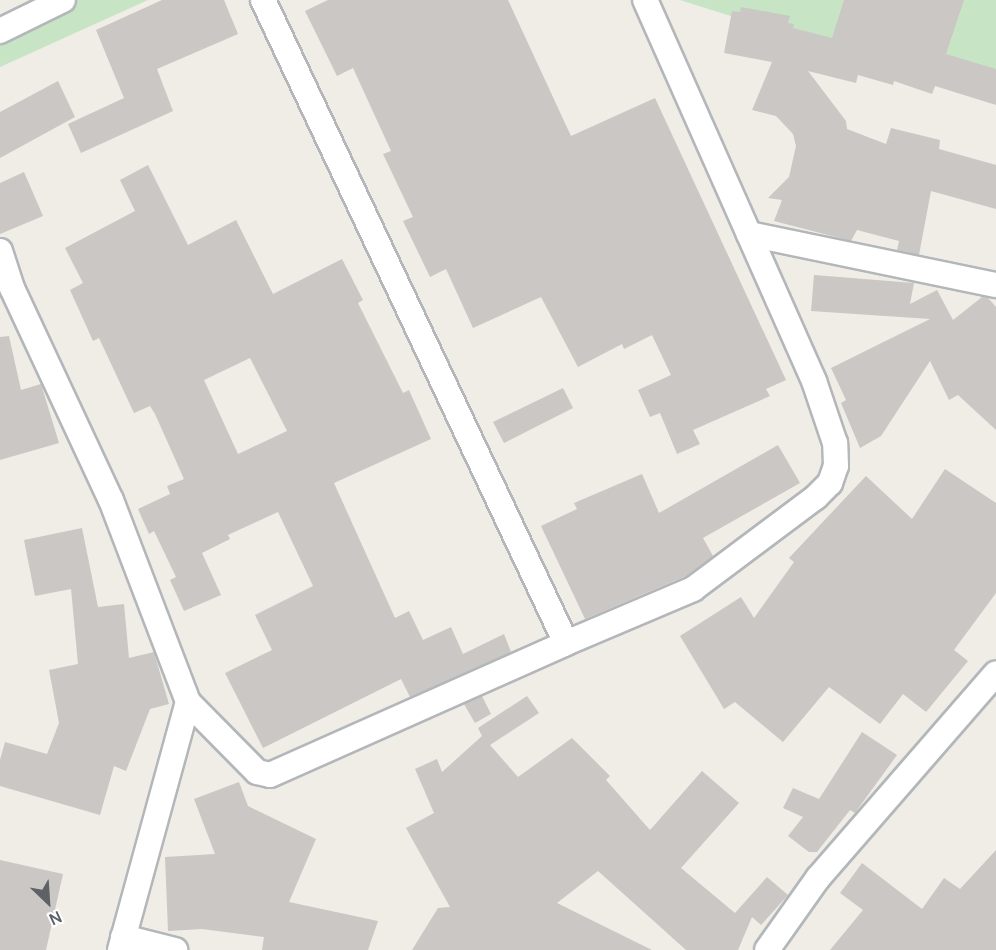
<!DOCTYPE html>
<style>
body{margin:0}
#map{position:relative;width:996px;height:950px;overflow:hidden;background:#efede6;font-family:Manrope,sans-serif}
div>[style]{position:absolute}
.green>*{inset:0;background:#c7e5c5}
.building>*{inset:0;background:#cbc7c4}
.roads{filter:drop-shadow(2px 0 #b3b7ba) drop-shadow(-2px 0 #b3b7ba) drop-shadow(0 2px #b3b7ba) drop-shadow(0 -2px #b3b7ba)}
.minor>*{height:24px;margin:-12px;padding:0 12px;transform-origin:12px;border-radius:12px;background:#fff}
span{translate:-50% -50%;white-space:nowrap;text-align:center;line-height:1.15;-webkit-text-stroke:5px #fff;paint-order:stroke}
.north{position:absolute;left:18px;top:872px;width:60px;height:60px;-webkit-text-stroke:4px #fff;paint-order:stroke;rotate:155deg;font-size:16px;font-weight:700;line-height:24px;text-align:center;color:#5e6266}
.north::after{content:'';display:block;margin:auto;width:21px;height:27px;background:#5e6266;clip-path:polygon(50% 0,100% 100%,50% 72%,0 100%)}
</style>
<div id="map">
<div class="green">
<div style="clip-path:polygon(39px 0,148px 0,0 67px,0 27px)"></div>
<div style="clip-path:polygon(680px 0,996px 0,996px 100px)"></div>
</div>
<div class="building">
<div style="clip-path:polygon(162px 0,224px 0,238px 34px,157px 69px,173px 111px,81px 153px,68px 124px,124px 98px,96px 30px)"></div>
<div style="clip-path:polygon(328px 0,508px 0,571px 136px,655px 98px,786px 380px,766px 389px,770px 396px,693px 430px,700px 444px,677px 454px,660px 413px,650px 417px,638px 390px,671px 375px,652px 335px,624px 349px,622px 344px,578px 367px,541px 297px,473px 328px,446px 269px,430px 277px,403px 221px,413px 217px,383px 154px,391px 151px,353px 68px,337px 76px,305px 11px)"></div>
<div style="clip-path:polygon(844px 0,964px 0,946px 54px,996px 69px,996px 105px,935px 86px,932px 94px,894px 81px,893px 85px,858px 75px,856px 83px,808px 71px,846px 121px,847px 129px,886px 144px,891px 128px,940px 140px,939px 149px,996px 165px,996px 209px,931px 191px,919px 255px,897px 250px,899px 241px,857px 230px,851px 241px,774px 221px,782px 200px,768px 198px,789px 177px,796px 146px,793px 134px,776px 116px,752px 110px,772px 62px,724px 53px,732px 11px,740px 12px,741px 7px,790px 16px,788px 23px,794px 24px,793px 28px,832px 38px)"></div>
<div style="clip-path:polygon(58px 81px,75px 117px,0 158px,0 112px)"></div>
<div style="clip-path:polygon(evenodd,148px 165px,188px 245px,236px 220px,273px 294px,342px 259px,363px 300px,358px 303px,403px 393px,409px 390px,431px 439px,334px 483px,395px 618px,409px 611px,423px 640px,451px 627px,463px 654px,504px 634px,511px 652px,410px 697px,401px 679px,263px 748px,225px 673px,272px 650px,255px 615px,313px 586px,278px 512px,228px 535px,230px 539px,202px 553px,221px 595px,184px 611px,170px 580px,176px 577px,154px 531px,149px 534px,138px 509px,170px 494px,167px 486px,184px 479px,155px 414px,150px 406px,134px 413px,99px 338px,93px 341px,70px 290px,83px 283px,65px 248px,135px 211px,120px 180px,148px 165px,250px 358px,287px 431px,238px 454px,204px 380px,250px 358px)"></div>
<div style="clip-path:polygon(24px 172px,43px 216px,0 234px,0 183px)"></div>
<div style="clip-path:polygon(814px 275px,914px 283px,910px 304px,937px 290px,953px 320px,982px 297px,988px 298px,996px 307px,996px 430px,958px 395px,949px 400px,930px 361px,881px 436px,860px 448px,841px 403px,846px 400px,831px 368px,930px 319px,811px 311px)"></div>
<div style="clip-path:polygon(9px 336px,21px 390px,41px 384px,59px 443px,0 460px,0 337px)"></div>
<div style="clip-path:polygon(563px 388px,573px 408px,504px 443px,493px 422px)"></div>
<div style="clip-path:polygon(778px 445px,800px 483px,703px 538px,713px 556px,688px 575px,585px 619px,541px 526px,577px 509px,574px 503px,642px 474px,659px 513px)"></div>
<div style="clip-path:polygon(945px 469px,996px 503px,996px 593px,954px 650px,968px 661px,926px 712px,903px 694px,880px 724px,829px 687px,783px 742px,735px 702px,724px 709px,680px 636px,741px 597px,754px 618px,794px 562px,789px 558px,866px 476px,912px 519px)"></div>
<div style="clip-path:polygon(82px 528px,98px 607px,124px 604px,129px 658px,154px 652px,169px 704px,150px 709px,126px 771px,114px 766px,100px 815px,0 786px,0 760px,5px 742px,47px 754px,59px 723px,49px 670px,78px 664px,71px 589px,35px 596px,24px 540px)"></div>
<div style="clip-path:polygon(482px 696px,491px 714px,475px 723px,464px 704px)"></div>
<div style="clip-path:polygon(527px 696px,539px 713px,490px 745px,518px 777px,572px 738px,610px 776px,606px 780px,650px 830px,702px 771px,739px 803px,681px 868px,735px 913px,767px 877px,788px 895px,761px 925px,752px 917px,738px 950px,686px 950px,598px 871px,557px 903px,652px 950px,412px 950px,438px 908px,450px 907px,406px 828px,434px 813px,415px 769px,437px 759px,442px 772px,482px 736px,478px 728px)"></div>
<div style="clip-path:polygon(862px 732px,897px 755px,855px 813px,850px 810px,817px 852px,809px 852px,788px 836px,803px 817px,783px 808px,793px 788px,819px 799px)"></div>
<div style="clip-path:polygon(239px 782px,248px 806px,316px 839px,289px 902px,378px 921px,368px 950px,262px 950px,264px 937px,202px 929px,168px 931px,165px 857px,215px 854px,194px 799px)"></div>
<div style="clip-path:polygon(996px 850px,996px 950px,830px 950px,863px 910px,840px 893px,862px 863px,922px 909px,944px 878px,960px 889px)"></div>
<div style="clip-path:polygon(0 860px,63px 874px,46px 950px,0 950px)"></div>
</div>
<div class="roads">
<div class="minor">
<div style="left:0;top:31px;width:70px;rotate:-26.2deg"></div>
<div style="left:749px;top:234px;width:252px;rotate:11.7deg"></div>
<div style="left:0;top:251px;width:39px;rotate:72deg"></div>
<div style="left:12px;top:288px;width:234px;rotate:65deg"></div>
<div style="left:111px;top:500px;width:216px;rotate:69.1deg"></div>
<div style="left:188px;top:702px;width:98px;rotate:45.4deg"></div>
<div style="left:257px;top:772px;width:13px;rotate:13deg"></div>
<div style="left:270px;top:775px;width:324px;rotate:-24deg"></div>
<div style="left:566px;top:643px;width:711px;rotate:-115.23deg"></div>
<div style="left:566px;top:643px;width:138px;rotate:-23deg"></div>
<div style="left:693px;top:589px;width:154px;rotate:-36.8deg"></div>
<div style="left:816px;top:497px;width:20px;rotate:-45deg"></div>
<div style="left:830px;top:483px;width:18px;rotate:-71deg"></div>
<div style="left:836px;top:466px;width:23px;rotate:-92deg"></div>
<div style="left:835px;top:443px;width:65px;rotate:-108.7deg"></div>
<div style="left:814px;top:381px;width:417px;rotate:-113.9deg"></div>
<div style="left:123px;top:937px;width:54px;rotate:14deg"></div>
<div style="left:120px;top:950px;width:257px;rotate:-74.7deg"></div>
<div style="left:767px;top:950px;width:88px;rotate:-54.7deg"></div>
<div style="left:818px;top:878px;width:271px;rotate:-49deg"></div>
</div>
</div>
<div class="north">N</div>
</div>
